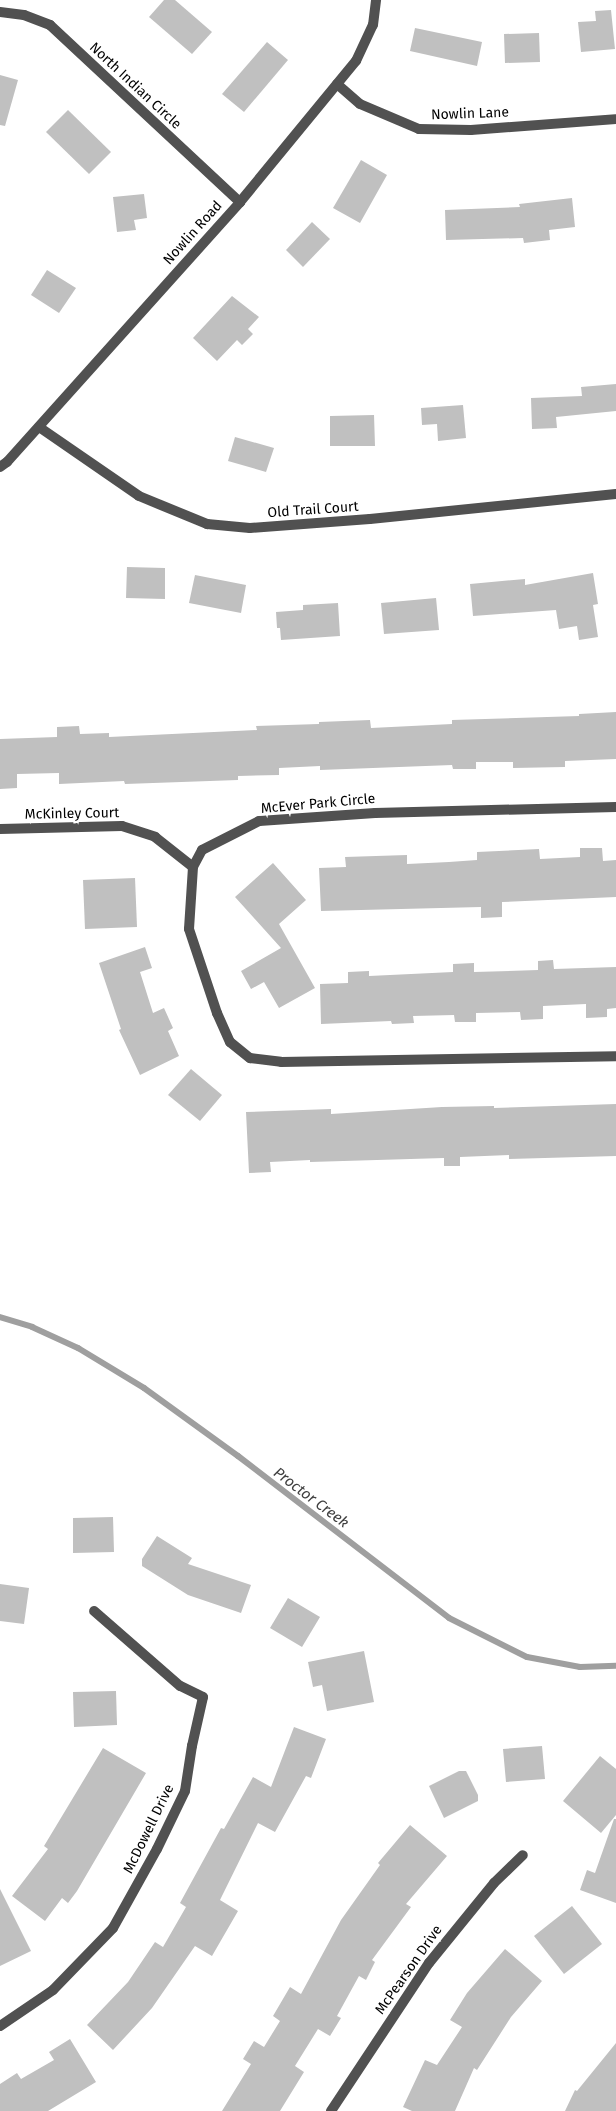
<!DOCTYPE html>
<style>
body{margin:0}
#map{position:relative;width:616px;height:2111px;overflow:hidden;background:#fff;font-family:"Fira Sans",sans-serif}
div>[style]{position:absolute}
.stream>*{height:6px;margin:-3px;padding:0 3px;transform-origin:3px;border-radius:3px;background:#9f9f9f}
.building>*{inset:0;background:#c0c0c0}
.street>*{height:10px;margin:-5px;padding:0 5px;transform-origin:5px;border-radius:5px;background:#515151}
span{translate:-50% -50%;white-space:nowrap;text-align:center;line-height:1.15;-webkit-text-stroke:4.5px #fff;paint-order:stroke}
.street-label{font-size:14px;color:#000}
.water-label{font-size:15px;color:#404040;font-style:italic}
</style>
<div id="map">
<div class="stream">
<div style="left:0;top:1317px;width:34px;rotate:17deg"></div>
<div style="left:32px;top:1327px;width:51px;rotate:24.5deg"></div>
<div style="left:78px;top:1348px;width:77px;rotate:31.2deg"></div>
<div style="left:144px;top:1388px;width:116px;rotate:35.9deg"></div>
<div style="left:238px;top:1456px;width:266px;rotate:37.5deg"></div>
<div style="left:449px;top:1618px;width:87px;rotate:26.6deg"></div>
<div style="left:527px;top:1657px;width:54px;rotate:10.7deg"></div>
<div style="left:580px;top:1667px;width:36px;rotate:-2deg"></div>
</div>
<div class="building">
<div style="clip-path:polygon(164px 0,175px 0,212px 32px,192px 54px,149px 17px)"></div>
<div style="clip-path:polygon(611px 10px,615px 49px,581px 52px,578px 22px,596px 21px,595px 11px)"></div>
<div style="clip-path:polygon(415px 28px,482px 42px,477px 66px,410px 51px)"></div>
<div style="clip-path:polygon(539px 33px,540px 62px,505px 63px,504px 34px)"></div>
<div style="clip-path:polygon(267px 42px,288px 60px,244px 112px,222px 94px)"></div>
<div style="clip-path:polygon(0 75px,18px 80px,5px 126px,0 125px)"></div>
<div style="clip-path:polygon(68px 110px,111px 152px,89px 174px,46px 132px)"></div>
<div style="clip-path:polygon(361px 160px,387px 175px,360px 223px,333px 208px)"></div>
<div style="clip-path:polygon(144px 194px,147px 218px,134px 220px,136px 230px,117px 232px,113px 197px)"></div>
<div style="clip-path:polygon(572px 198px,575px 227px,549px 230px,550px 240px,524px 243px,523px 238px,446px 240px,445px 210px,520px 207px,519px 204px)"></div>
<div style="clip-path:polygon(312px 222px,330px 239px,303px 267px,286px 250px)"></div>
<div style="clip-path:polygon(47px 270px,76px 288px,59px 313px,31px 295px)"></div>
<div style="clip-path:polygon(232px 296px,259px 317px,248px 329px,253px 334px,242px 345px,237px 340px,217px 361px,193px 338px)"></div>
<div style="clip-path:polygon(616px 384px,616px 411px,556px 417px,557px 428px,532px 429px,531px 398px,582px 396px,581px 387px)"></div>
<div style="clip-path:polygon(463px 405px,466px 438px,438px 441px,437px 424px,422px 425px,421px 408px)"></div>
<div style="clip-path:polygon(374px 415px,375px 446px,330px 446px,330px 416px)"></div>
<div style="clip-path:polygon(235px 437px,274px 448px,266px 472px,228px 461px)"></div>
<div style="clip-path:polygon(127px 567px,165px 568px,165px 599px,126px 598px)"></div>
<div style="clip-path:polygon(593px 573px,598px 604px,593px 605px,598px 637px,579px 640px,577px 626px,559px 629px,556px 610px,473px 616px,470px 584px,525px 579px,525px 585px)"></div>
<div style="clip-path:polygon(195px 575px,246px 585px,241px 613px,189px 603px)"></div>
<div style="clip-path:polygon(436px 598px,439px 630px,384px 634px,381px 603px)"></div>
<div style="clip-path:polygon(338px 603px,340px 636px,281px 640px,280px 628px,277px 628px,276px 612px,303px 610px,303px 605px)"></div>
<div style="clip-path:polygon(616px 712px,616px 759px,565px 761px,565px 767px,513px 768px,513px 762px,476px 762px,476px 769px,453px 769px,452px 765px,320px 770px,320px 766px,279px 768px,279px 775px,238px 776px,238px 780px,125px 784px,124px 781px,59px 784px,59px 773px,17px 774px,17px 788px,0 789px,0 739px,57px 737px,57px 727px,79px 726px,80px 734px,109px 733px,109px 737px,257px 730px,256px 726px,319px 724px,319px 722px,370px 720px,371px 728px,452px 724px,452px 720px,579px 716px,579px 714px)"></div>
<div style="clip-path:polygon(580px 848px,602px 848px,603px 861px,616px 860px,616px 897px,502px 902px,502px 917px,481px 918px,481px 907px,321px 911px,319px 868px,346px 867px,345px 857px,407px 855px,407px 864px,449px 862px,477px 860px,477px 852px,539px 849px,540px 859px,580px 857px)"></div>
<div style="clip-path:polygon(273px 863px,306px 900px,279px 924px,315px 988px,279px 1008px,264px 982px,251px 989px,241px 971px,281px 948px,235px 897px)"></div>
<div style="clip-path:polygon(135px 878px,137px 927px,85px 929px,83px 880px)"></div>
<div style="clip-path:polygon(145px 947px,152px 968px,140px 972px,153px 1013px,164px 1008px,173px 1028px,168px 1031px,179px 1056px,140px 1075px,119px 1030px,121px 1029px,99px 963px)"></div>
<div style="clip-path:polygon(553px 960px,554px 969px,616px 967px,616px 1008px,607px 1009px,607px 1017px,586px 1018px,586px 1004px,543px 1006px,543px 1019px,521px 1020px,520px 1012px,476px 1013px,476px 1022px,455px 1022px,454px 1015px,413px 1016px,414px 1023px,392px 1024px,391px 1021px,321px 1024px,320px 984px,348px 983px,348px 972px,369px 971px,369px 976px,453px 972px,453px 964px,474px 963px,474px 972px,538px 970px,538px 961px)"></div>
<div style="clip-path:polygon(191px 1069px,222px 1095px,200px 1121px,168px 1095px)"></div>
<div style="clip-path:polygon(616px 1104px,616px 1156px,509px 1159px,509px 1155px,460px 1157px,460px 1166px,444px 1166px,444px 1158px,310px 1162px,310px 1160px,270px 1162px,271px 1172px,249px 1173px,246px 1112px,331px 1109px,331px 1114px,442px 1107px,494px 1106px,494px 1108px)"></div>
<div style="clip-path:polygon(113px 1517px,114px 1552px,73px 1553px,73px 1518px)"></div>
<div style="clip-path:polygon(157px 1536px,192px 1558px,188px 1564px,251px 1585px,241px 1613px,188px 1595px,142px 1566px,142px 1559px)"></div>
<div style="clip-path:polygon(0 1584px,29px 1588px,24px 1624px,0 1621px)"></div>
<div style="clip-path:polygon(288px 1598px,320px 1617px,302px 1647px,270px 1628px)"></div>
<div style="clip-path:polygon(364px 1651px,374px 1702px,327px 1711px,322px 1685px,313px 1687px,308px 1662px)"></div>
<div style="clip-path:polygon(116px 1691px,117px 1725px,74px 1727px,73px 1692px)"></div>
<div style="clip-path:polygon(294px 1727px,326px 1739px,311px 1778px,306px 1776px,275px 1832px,258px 1823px,220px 1900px,238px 1911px,212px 1956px,195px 1946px,152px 2008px,113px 2050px,87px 2025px,128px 1982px,155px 1942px,163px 1947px,186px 1907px,180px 1903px,221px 1828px,224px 1829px,253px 1777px,271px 1787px)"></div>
<div style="clip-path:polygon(542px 1746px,545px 1779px,506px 1782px,503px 1749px)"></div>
<div style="clip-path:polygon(103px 1748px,146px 1773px,77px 1891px,68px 1903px,62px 1898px,45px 1921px,12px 1896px,48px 1849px,44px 1846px)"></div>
<div style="clip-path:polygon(600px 1756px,616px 1769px,616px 1815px,601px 1833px,563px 1801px)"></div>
<div style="clip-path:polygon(459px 1771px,466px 1771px,478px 1795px,478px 1801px,444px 1818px,429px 1786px)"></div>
<div style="clip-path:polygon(614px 1819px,616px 1819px,616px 1903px,580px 1890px,587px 1870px,595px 1873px)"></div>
<div style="clip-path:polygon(410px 1825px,447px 1856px,406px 1904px,411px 1907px,372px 1960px,375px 1962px,366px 1980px,359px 1976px,337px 2016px,341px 2018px,330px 2036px,318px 2029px,295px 2066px,304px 2072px,280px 2111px,222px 2111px,251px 2064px,243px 2059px,254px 2041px,264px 2047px,280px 2021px,273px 2016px,290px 1987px,301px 1994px,341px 1920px,380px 1865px,378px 1863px)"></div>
<div style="clip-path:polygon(0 1889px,31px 1951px,0 1966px)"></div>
<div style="clip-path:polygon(572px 1906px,602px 1944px,564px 1974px,534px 1936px)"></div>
<div style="clip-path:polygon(505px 1949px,542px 1981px,511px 2017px,477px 2070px,474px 2068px,455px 2111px,412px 2111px,403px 2107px,425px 2060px,437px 2065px,462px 2027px,450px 2020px,467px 1993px)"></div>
<div style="clip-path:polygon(70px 2039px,96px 2082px,48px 2111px,0 2111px,0 2084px,17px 2073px,21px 2079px,54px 2060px,49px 2052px)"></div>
<div style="clip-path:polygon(616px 2043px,616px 2111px,565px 2111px,575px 2090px,577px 2091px)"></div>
</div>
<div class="street">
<div style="left:0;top:12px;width:24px;rotate:7deg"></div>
<div style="left:24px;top:15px;width:28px;rotate:21deg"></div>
<div style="left:50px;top:25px;width:260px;rotate:43deg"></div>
<div style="left:337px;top:84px;width:30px;rotate:41deg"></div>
<div style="left:360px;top:104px;width:64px;rotate:23deg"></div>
<div style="left:419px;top:129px;width:52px;rotate:1.1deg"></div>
<div style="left:471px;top:130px;width:145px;rotate:-4.3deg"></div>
<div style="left:39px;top:427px;width:121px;rotate:34.6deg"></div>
<div style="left:139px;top:496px;width:74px;rotate:22.4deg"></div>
<div style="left:207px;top:524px;width:43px;rotate:5.3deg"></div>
<div style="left:250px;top:528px;width:120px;rotate:-4.3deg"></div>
<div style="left:370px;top:519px;width:247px;rotate:-5.8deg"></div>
<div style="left:0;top:467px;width:9px;rotate:-36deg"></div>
<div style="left:7px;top:462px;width:349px;rotate:-48.1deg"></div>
<div style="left:240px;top:202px;width:183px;rotate:-50.6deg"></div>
<div style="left:356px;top:61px;width:40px;rotate:-65deg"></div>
<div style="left:373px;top:25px;width:25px;rotate:-83deg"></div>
<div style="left:616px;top:807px;width:241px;rotate:178.6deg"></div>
<div style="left:375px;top:813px;width:116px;rotate:176.1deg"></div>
<div style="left:259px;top:821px;width:64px;rotate:153deg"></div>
<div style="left:202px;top:850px;width:19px;rotate:118deg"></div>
<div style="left:193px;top:867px;width:62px;rotate:93.7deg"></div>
<div style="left:189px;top:929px;width:89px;rotate:71.6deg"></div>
<div style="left:217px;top:1013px;width:32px;rotate:66deg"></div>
<div style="left:230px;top:1042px;width:26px;rotate:39deg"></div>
<div style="left:250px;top:1058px;width:31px;rotate:7deg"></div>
<div style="left:281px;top:1062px;width:335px;rotate:-1deg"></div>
<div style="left:0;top:829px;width:122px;rotate:-1.4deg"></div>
<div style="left:122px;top:826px;width:35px;rotate:18deg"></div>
<div style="left:155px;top:837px;width:48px;rotate:38.3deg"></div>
<div style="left:0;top:2026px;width:64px;rotate:-34.2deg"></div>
<div style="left:53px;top:1990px;width:86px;rotate:-45.9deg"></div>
<div style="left:113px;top:1928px;width:90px;rotate:-60.9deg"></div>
<div style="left:157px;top:1849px;width:64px;rotate:-64.2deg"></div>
<div style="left:185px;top:1791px;width:46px;rotate:-81.2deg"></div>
<div style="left:192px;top:1746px;width:50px;rotate:-77.3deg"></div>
<div style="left:203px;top:1697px;width:25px;rotate:-154deg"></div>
<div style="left:180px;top:1686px;width:114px;rotate:-138.9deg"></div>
<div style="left:331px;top:2111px;width:178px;rotate:-56.5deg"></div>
<div style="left:429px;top:1963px;width:103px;rotate:-50.9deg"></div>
<div style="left:494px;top:1883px;width:40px;rotate:-44deg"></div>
</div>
<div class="street-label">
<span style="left:135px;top:86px;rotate:43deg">North Indian Circle</span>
<span style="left:470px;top:114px;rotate:-2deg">Nowlin Lane</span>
<span style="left:193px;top:233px;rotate:-48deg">Nowlin Road</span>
<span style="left:313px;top:510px;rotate:-4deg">Old Trail Court</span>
<span style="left:318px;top:804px;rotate:-5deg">McEver Park Circle</span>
<span style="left:72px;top:814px;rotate:-1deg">McKinley Court</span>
<span style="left:149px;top:1829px;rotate:-64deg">McDowell Drive</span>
<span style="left:409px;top:1970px;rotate:-55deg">McPearson Drive</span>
</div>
<div class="water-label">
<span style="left:311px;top:1498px;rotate:37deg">Proctor Creek</span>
</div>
</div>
